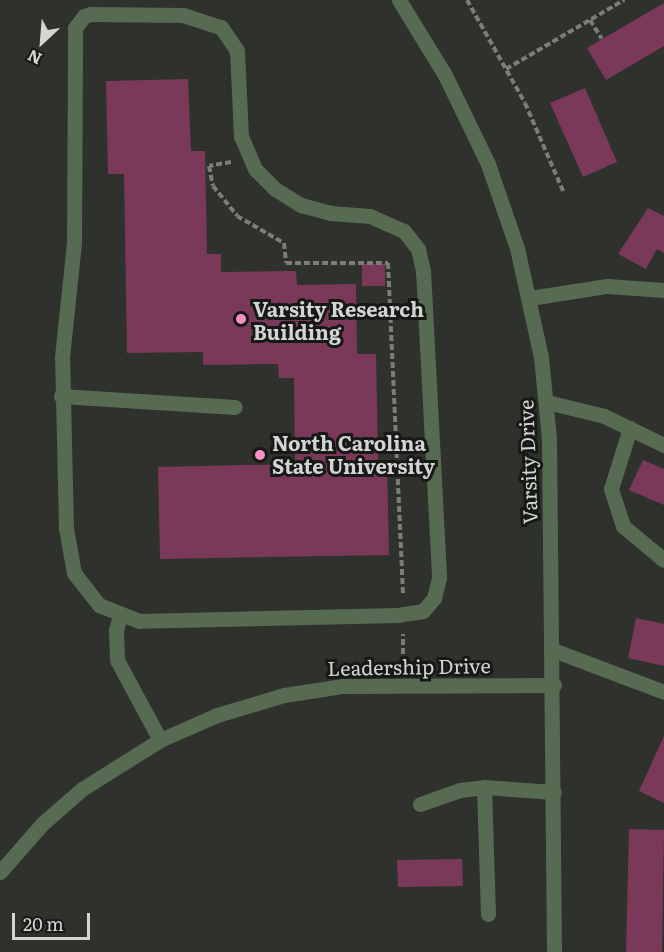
<!DOCTYPE html>
<style>
body{margin:0}
#map{position:relative;width:664px;height:952px;overflow:hidden;background:#2e312c;font-family:Literata,serif}
div>[style]{position:absolute}
.building>*{inset:0;background:#7b395a}
.path>*{height:4px;margin-top:-2px;transform-origin:0;background:repeating-linear-gradient(90deg,#7a7d79 0 6px,transparent 0 9px)}
.minor>*{height:15px;margin:-7.5px;padding:0 7.5px;transform-origin:7.5px;border-radius:7.5px;background:#576b52}
.dots>*{width:16px;height:16px;translate:-50% -50%;box-sizing:border-box;border:3px solid #171916;border-radius:50%}
span{translate:-50% -50%;white-space:nowrap;text-align:center;line-height:1.15;-webkit-text-stroke:6px #171916;paint-order:stroke}
.poi-label{font-size:20px;color:#d2d5d2;font-weight:700}
.left{translate:0 -50%;text-align:left}
.street-label{font-size:20px;color:#d2d5d2}
.north{position:absolute;left:12px;top:12px;width:60px;height:60px;-webkit-text-stroke:4px #171916;paint-order:stroke;rotate:206deg;font-size:16px;font-weight:700;line-height:24px;text-align:center;color:#d2d5d2}
.north::after{content:'';display:block;margin:auto;width:21px;height:27px;background:#d2d5d2;clip-path:polygon(50% 0,100% 100%,50% 72%,0 100%)}
.scale{position:absolute;left:12px;top:913px;width:78px;height:27px;box-sizing:border-box;border:3px solid #d2d5d2;border-top:0;padding-left:8px;font-size:18px;line-height:21px;white-space:nowrap;color:#d2d5d2;-webkit-text-stroke:4px #171916;paint-order:stroke}
</style>
<div id="map">
<div class="building">
<div style="clip-path:polygon(664px 3px,664px 46px,606px 80px,587px 48px)"></div>
<div style="clip-path:polygon(188px 79px,191px 151px,205px 151px,207px 254px,221px 254px,221px 272px,296px 271px,297px 285px,356px 284px,357px 354px,376px 354px,378px 461px,387px 461px,389px 555px,160px 559px,158px 467px,295px 464px,294px 378px,279px 378px,278px 364px,203px 365px,203px 352px,127px 353px,124px 174px,108px 174px,106px 81px)"></div>
<div style="clip-path:polygon(585px 88px,617px 162px,583px 177px,550px 103px)"></div>
<div style="clip-path:polygon(648px 208px,664px 216px,664px 253px,657px 249px,646px 269px,618px 254px)"></div>
<div style="clip-path:polygon(362px 264px,385px 264px,385px 286px,362px 286px)"></div>
<div style="clip-path:polygon(643px 460px,664px 469px,664px 505px,629px 490px)"></div>
<div style="clip-path:polygon(636px 618px,664px 624px,664px 666px,628px 658px)"></div>
<div style="clip-path:polygon(664px 736px,664px 803px,639px 791px)"></div>
<div style="clip-path:polygon(629px 829px,664px 830px,662px 952px,626px 952px)"></div>
<div style="clip-path:polygon(462px 859px,463px 886px,398px 887px,397px 860px)"></div>
</div>
<div class="path">
<div style="left:467px;top:0;width:118px;rotate:60.6deg"></div>
<div style="left:525px;top:103px;width:96px;rotate:66.6deg"></div>
<div style="left:590px;top:20px;width:22px;rotate:58deg"></div>
<div style="left:506px;top:69px;width:137px;rotate:-30.3deg"></div>
<div style="left:231px;top:162px;width:22px;rotate:170deg"></div>
<div style="left:209px;top:166px;width:20px;rotate:79deg"></div>
<div style="left:213px;top:186px;width:38px;rotate:51deg"></div>
<div style="left:237px;top:216px;width:54px;rotate:29.9deg"></div>
<div style="left:284px;top:243px;width:20px;rotate:84deg"></div>
<div style="left:286px;top:263px;width:102px"></div>
<div style="left:388px;top:263px;width:333px;rotate:87.4deg"></div>
<div style="left:403px;top:654px;width:20px;rotate:-90deg"></div>
</div>
<div class="minor">
<div style="left:399px;top:0;width:88px;rotate:58.5deg"></div>
<div style="left:445px;top:75px;width:99px;rotate:64.2deg"></div>
<div style="left:488px;top:164px;width:89px;rotate:71deg"></div>
<div style="left:517px;top:248px;width:112px;rotate:77.6deg"></div>
<div style="left:541px;top:357px;width:82px;rotate:84.4deg"></div>
<div style="left:549px;top:439px;width:513px;rotate:89.44deg"></div>
<div style="left:91px;top:14px;width:92px;rotate:0.6deg"></div>
<div style="left:183px;top:15px;width:40px;rotate:18deg"></div>
<div style="left:221px;top:27px;width:29px;rotate:56deg"></div>
<div style="left:237px;top:51px;width:85px;rotate:87.3deg"></div>
<div style="left:241px;top:136px;width:36px;rotate:67deg"></div>
<div style="left:255px;top:169px;width:28px;rotate:45deg"></div>
<div style="left:275px;top:189px;width:31px;rotate:32deg"></div>
<div style="left:301px;top:205px;width:30px;rotate:15deg"></div>
<div style="left:330px;top:213px;width:40px;rotate:4.3deg"></div>
<div style="left:370px;top:216px;width:37px;rotate:24deg"></div>
<div style="left:404px;top:231px;width:23px;rotate:52deg"></div>
<div style="left:418px;top:249px;width:22px;rotate:77deg"></div>
<div style="left:423px;top:270px;width:308px;rotate:87deg"></div>
<div style="left:439px;top:578px;width:21px;rotate:104deg"></div>
<div style="left:434px;top:598px;width:17px;rotate:130deg"></div>
<div style="left:423px;top:611px;width:25px;rotate:171deg"></div>
<div style="left:398px;top:615px;width:259px;rotate:178.7deg"></div>
<div style="left:139px;top:621px;width:43px;rotate:-158.2deg"></div>
<div style="left:99px;top:605px;width:41px;rotate:-128deg"></div>
<div style="left:74px;top:573px;width:46px;rotate:-100.1deg"></div>
<div style="left:66px;top:528px;width:171px;rotate:-91.3deg"></div>
<div style="left:62px;top:357px;width:115px;rotate:-84deg"></div>
<div style="left:74px;top:243px;width:215px;rotate:-89.7deg"></div>
<div style="left:75px;top:28px;width:15px;rotate:-53deg"></div>
<div style="left:84px;top:16px;width:7px;rotate:-16deg"></div>
<div style="left:530px;top:298px;width:78px;rotate:-8.9deg"></div>
<div style="left:607px;top:286px;width:57px;rotate:4deg"></div>
<div style="left:61px;top:396px;width:174px;rotate:3.6deg"></div>
<div style="left:547px;top:402px;width:59px;rotate:13.8deg"></div>
<div style="left:604px;top:416px;width:67px;rotate:25.8deg"></div>
<div style="left:630px;top:428px;width:64px;rotate:107.3deg"></div>
<div style="left:611px;top:489px;width:39px;rotate:72deg"></div>
<div style="left:623px;top:526px;width:53px;rotate:39.7deg"></div>
<div style="left:120px;top:616px;width:15px;rotate:106deg"></div>
<div style="left:116px;top:630px;width:30px;rotate:88deg"></div>
<div style="left:117px;top:660px;width:91px;rotate:61.7deg"></div>
<div style="left:553px;top:650px;width:119px;rotate:20.7deg"></div>
<div style="left:484px;top:787px;width:127px;rotate:88.2deg"></div>
<div style="left:420px;top:804px;width:42px;rotate:-19.3deg"></div>
<div style="left:460px;top:790px;width:24px;rotate:-7deg"></div>
<div style="left:484px;top:787px;width:70px;rotate:4.1deg"></div>
<div style="left:0;top:872px;width:64px;rotate:-48.8deg"></div>
<div style="left:42px;top:824px;width:53px;rotate:-41.2deg"></div>
<div style="left:82px;top:789px;width:92px;rotate:-32.1deg"></div>
<div style="left:160px;top:740px;width:62px;rotate:-23.7deg"></div>
<div style="left:217px;top:715px;width:70px;rotate:-16.6deg"></div>
<div style="left:284px;top:695px;width:60px;rotate:-8.7deg"></div>
<div style="left:343px;top:686px;width:211px;rotate:-0.3deg"></div>
</div>
<div class="dots">
<div style="left:241px;top:319px;background:#fc8fc3"></div>
<div style="left:260px;top:455px;background:#fc8fc3"></div>
</div>
<div class="poi-label">
<span class="left" style="left:253px;top:320px">Varsity Research<br>Building</span>
<span class="left" style="left:272px;top:454px">North Carolina<br>State University</span>
</div>
<div class="street-label">
<span style="left:527px;top:462px;rotate:-92deg">Varsity Drive</span>
<span style="left:409px;top:666px;rotate:-1deg">Leadership Drive</span>
</div>
<div class="north">N</div>
<div class="scale">20 m</div>
</div>
